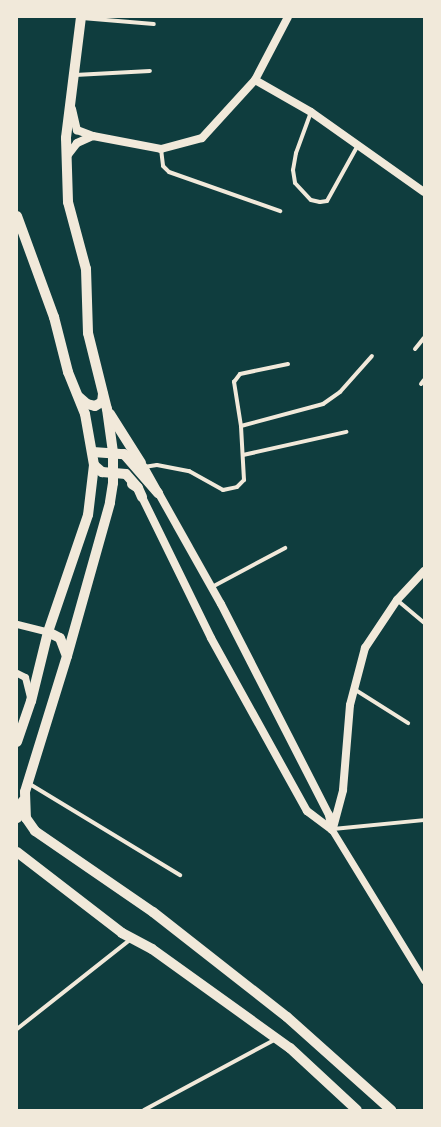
<!DOCTYPE html>
<style>
body{margin:0}
#map{position:relative;width:441px;height:1127px;overflow:hidden;background:#0f3d3e;font-family:"Nunito Sans",sans-serif}
div>[style]{position:absolute}
.minor>*{height:4px;margin:-2px;padding:0 2px;transform-origin:2px;border-radius:2px;background:#f1e9da}
.tertiary>*{height:7px;margin:-3.5px;padding:0 3.5px;transform-origin:3.5px;border-radius:3.5px;background:#f1e9da}
.secondary>*{height:8px;margin:-4px;padding:0 4px;transform-origin:4px;border-radius:4px;background:#f1e9da}
.primary>*{height:10px;margin:-5px;padding:0 5px;transform-origin:5px;border-radius:5px;background:#f1e9da}
span{translate:-50% -50%;white-space:nowrap;text-align:center;line-height:1.15;-webkit-text-stroke:4px #f1e9da;paint-order:stroke}
.frame{position:absolute;inset:0;border:18px solid #f1e9da;pointer-events:none}
</style>
<div id="map">
<div class="minor">
<div style="left:82px;top:18px;width:72px;rotate:4.8deg"></div>
<div style="left:75px;top:75px;width:75px;rotate:-3.1deg"></div>
<div style="left:311px;top:112px;width:44px;rotate:110.1deg"></div>
<div style="left:296px;top:153px;width:17px;rotate:100deg"></div>
<div style="left:293px;top:170px;width:13px;rotate:81deg"></div>
<div style="left:295px;top:183px;width:23px;rotate:47deg"></div>
<div style="left:311px;top:200px;width:9px;rotate:13deg"></div>
<div style="left:320px;top:202px;width:7px;rotate:-8deg"></div>
<div style="left:327px;top:201px;width:64px;rotate:-61deg"></div>
<div style="left:161px;top:149px;width:17px;rotate:83deg"></div>
<div style="left:163px;top:166px;width:8px;rotate:45deg"></div>
<div style="left:169px;top:172px;width:118px;rotate:19.4deg"></div>
<div style="left:415px;top:349px;width:14px;rotate:-51deg"></div>
<div style="left:421px;top:384px;width:5px;rotate:-53deg"></div>
<div style="left:241px;top:426px;width:85px;rotate:-15deg"></div>
<div style="left:323px;top:404px;width:21px;rotate:-35deg"></div>
<div style="left:340px;top:392px;width:48px;rotate:-48.4deg"></div>
<div style="left:243px;top:455px;width:106px;rotate:-12.6deg"></div>
<div style="left:144px;top:467px;width:13px;rotate:-9deg"></div>
<div style="left:157px;top:465px;width:33px;rotate:11deg"></div>
<div style="left:189px;top:471px;width:39px;rotate:29deg"></div>
<div style="left:223px;top:490px;width:14px;rotate:-12deg"></div>
<div style="left:237px;top:487px;width:10px;rotate:-45deg"></div>
<div style="left:244px;top:480px;width:54px;rotate:-93.2deg"></div>
<div style="left:241px;top:426px;width:45px;rotate:-99deg"></div>
<div style="left:234px;top:382px;width:10px;rotate:-53deg"></div>
<div style="left:240px;top:374px;width:49px;rotate:-11.8deg"></div>
<div style="left:212px;top:587px;width:83px;rotate:-28.1deg"></div>
<div style="left:397px;top:600px;width:35px;rotate:40deg"></div>
<div style="left:354px;top:689px;width:64px;rotate:32.2deg"></div>
<div style="left:28px;top:783px;width:178px;rotate:31.2deg"></div>
<div style="left:333px;top:829px;width:91px;rotate:-5.6deg"></div>
<div style="left:17px;top:1029px;width:145px;rotate:-38.3deg"></div>
<div style="left:144px;top:1110px;width:150px;rotate:-28.3deg"></div>
</div>
<div class="tertiary">
<div style="left:17px;top:624px;width:32px;rotate:14deg"></div>
<div style="left:17px;top:673px;width:9px;rotate:27deg"></div>
<div style="left:25px;top:677px;width:21px;rotate:76deg"></div>
<div style="left:332px;top:830px;width:176px;rotate:58.5deg"></div>
</div>
<div class="secondary">
<div style="left:255px;top:80px;width:64px;rotate:29.7deg"></div>
<div style="left:311px;top:112px;width:138px;rotate:35.3deg"></div>
<div style="left:72px;top:109px;width:22px;rotate:77deg"></div>
<div style="left:77px;top:130px;width:17px;rotate:21deg"></div>
<div style="left:93px;top:136px;width:69px;rotate:10.8deg"></div>
<div style="left:161px;top:149px;width:42px;rotate:-15deg"></div>
<div style="left:202px;top:138px;width:79px;rotate:-47.6deg"></div>
<div style="left:255px;top:80px;width:71px;rotate:-62.4deg"></div>
<div style="left:67px;top:156px;width:16px;rotate:-52deg"></div>
<div style="left:77px;top:143px;width:17px;rotate:-24deg"></div>
<div style="left:144px;top:467px;width:157px;rotate:60.7deg"></div>
<div style="left:221px;top:604px;width:237px;rotate:62.9deg"></div>
<div style="left:329px;top:815px;width:15px;rotate:79deg"></div>
<div style="left:142px;top:497px;width:157px;rotate:63.9deg"></div>
<div style="left:211px;top:638px;width:198px;rotate:61deg"></div>
<div style="left:307px;top:811px;width:31px;rotate:37deg"></div>
<div style="left:333px;top:828px;width:39px;rotate:-75deg"></div>
<div style="left:343px;top:790px;width:85px;rotate:-85.3deg"></div>
<div style="left:350px;top:705px;width:59px;rotate:-75.3deg"></div>
<div style="left:365px;top:648px;width:58px;rotate:-56.3deg"></div>
<div style="left:397px;top:600px;width:40px;rotate:-47deg"></div>
</div>
<div class="primary">
<div style="left:81px;top:17px;width:122px;rotate:97.1deg"></div>
<div style="left:66px;top:138px;width:64px;rotate:88.2deg"></div>
<div style="left:68px;top:202px;width:69px;rotate:75deg"></div>
<div style="left:86px;top:269px;width:64px;rotate:88.2deg"></div>
<div style="left:88px;top:333px;width:78px;rotate:76deg"></div>
<div style="left:107px;top:409px;width:43px;rotate:82.1deg"></div>
<div style="left:113px;top:452px;width:31px;rotate:90deg"></div>
<div style="left:113px;top:483px;width:20px;rotate:99deg"></div>
<div style="left:110px;top:503px;width:159px;rotate:105.7deg"></div>
<div style="left:67px;top:656px;width:142px;rotate:107.2deg"></div>
<div style="left:25px;top:792px;width:26px;rotate:88deg"></div>
<div style="left:26px;top:818px;width:16px;rotate:55deg"></div>
<div style="left:35px;top:831px;width:143px;rotate:34.5deg"></div>
<div style="left:153px;top:912px;width:170px;rotate:38.1deg"></div>
<div style="left:287px;top:1017px;width:140px;rotate:41.8deg"></div>
<div style="left:17px;top:216px;width:108px;rotate:69.9deg"></div>
<div style="left:54px;top:317px;width:57px;rotate:75.7deg"></div>
<div style="left:68px;top:372px;width:45px;rotate:68deg"></div>
<div style="left:85px;top:414px;width:52px;rotate:80deg"></div>
<div style="left:94px;top:465px;width:50px;rotate:96.8deg"></div>
<div style="left:88px;top:515px;width:124px;rotate:108.9deg"></div>
<div style="left:48px;top:632px;width:71px;rotate:103.8deg"></div>
<div style="left:31px;top:701px;width:43px;rotate:108.9deg"></div>
<div style="left:79px;top:397px;width:11px;rotate:41deg"></div>
<div style="left:87px;top:404px;width:8px;rotate:14deg"></div>
<div style="left:95px;top:406px;width:8px;rotate:-30deg"></div>
<div style="left:102px;top:402px;width:8px;rotate:-83deg"></div>
<div style="left:110px;top:414px;width:58px;rotate:57.7deg"></div>
<div style="left:93px;top:452px;width:31px;rotate:4deg"></div>
<div style="left:124px;top:454px;width:52px;rotate:48.9deg"></div>
<div style="left:94px;top:465px;width:11px;rotate:41deg"></div>
<div style="left:102px;top:472px;width:24px;rotate:5deg"></div>
<div style="left:126px;top:474px;width:18px;rotate:49deg"></div>
<div style="left:132px;top:484px;width:7px;rotate:34deg"></div>
<div style="left:138px;top:488px;width:10px;rotate:66deg"></div>
<div style="left:48px;top:632px;width:13px;rotate:27deg"></div>
<div style="left:60px;top:638px;width:17px;rotate:69deg"></div>
<div style="left:17px;top:818px;width:18px;rotate:-71deg"></div>
<div style="left:17px;top:852px;width:133px;rotate:37.6deg"></div>
<div style="left:122px;top:933px;width:34px;rotate:28deg"></div>
<div style="left:152px;top:949px;width:170px;rotate:35.7deg"></div>
<div style="left:290px;top:1048px;width:91px;rotate:42.8deg"></div>
</div>
<div class="frame"></div>
</div>
